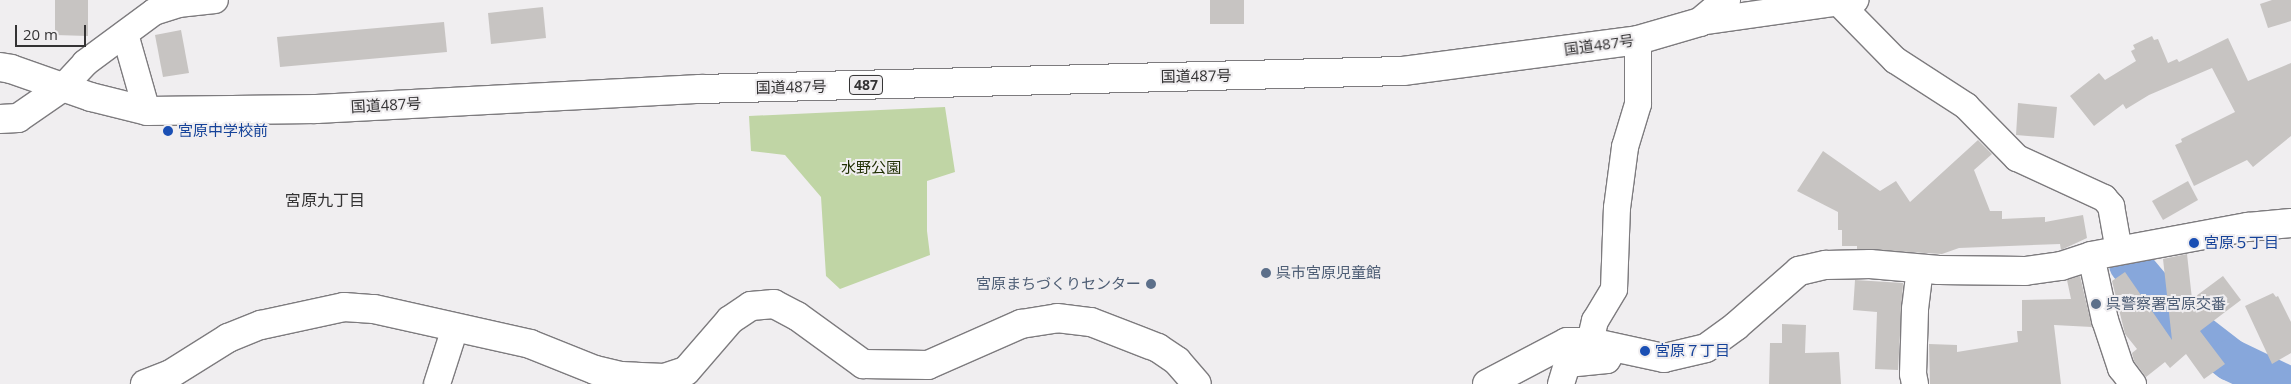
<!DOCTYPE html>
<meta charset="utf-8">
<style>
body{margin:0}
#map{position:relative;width:2291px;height:384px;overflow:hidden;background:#f0eef0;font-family:"Open Sans","Noto Sans JP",sans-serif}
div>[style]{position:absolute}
.green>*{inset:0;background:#c0d5a5}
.river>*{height:42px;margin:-21px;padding:0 21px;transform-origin:21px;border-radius:21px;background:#87a7db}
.building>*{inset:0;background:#c7c4c2}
.roads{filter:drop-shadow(1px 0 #7d7b7e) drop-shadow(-1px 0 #7d7b7e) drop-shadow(0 1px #7d7b7e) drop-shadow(0 -1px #7d7b7e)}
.street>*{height:26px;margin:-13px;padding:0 13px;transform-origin:13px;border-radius:13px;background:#fff}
.secondary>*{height:28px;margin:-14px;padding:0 14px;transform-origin:14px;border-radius:14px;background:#fff}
.highway>*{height:28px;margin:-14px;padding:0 14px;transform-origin:14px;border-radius:14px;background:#fff}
.dots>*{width:14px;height:14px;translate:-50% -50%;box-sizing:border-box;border:2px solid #f0eef0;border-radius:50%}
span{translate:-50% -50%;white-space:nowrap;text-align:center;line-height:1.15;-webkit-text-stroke:4px #f0eef0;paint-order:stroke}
.shield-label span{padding:1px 4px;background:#f0eef0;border:1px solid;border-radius:4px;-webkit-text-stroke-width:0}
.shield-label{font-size:14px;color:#343334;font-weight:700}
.street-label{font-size:15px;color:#343334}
.transit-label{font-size:15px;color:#164399}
.left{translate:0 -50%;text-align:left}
.park-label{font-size:15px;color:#202f03}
.service-label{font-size:15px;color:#4e5e75}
.right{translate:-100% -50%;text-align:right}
.neighbourhood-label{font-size:16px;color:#343334}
.scale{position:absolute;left:15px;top:25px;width:71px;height:22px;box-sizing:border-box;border:2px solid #343334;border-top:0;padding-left:6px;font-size:15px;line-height:18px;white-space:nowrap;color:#343334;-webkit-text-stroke:4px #f0eef0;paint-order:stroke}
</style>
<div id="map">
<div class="green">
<div style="clip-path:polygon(945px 107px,955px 172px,927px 181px,927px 231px,930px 255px,840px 289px,826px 276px,821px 197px,785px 155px,751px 151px,749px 116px)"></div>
</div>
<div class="river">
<div style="left:2130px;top:264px;width:68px;rotate:49.8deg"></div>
<div style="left:2174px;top:316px;width:72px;rotate:37.7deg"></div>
<div style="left:2231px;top:360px;width:55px;rotate:25.6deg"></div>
</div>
<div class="building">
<div style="clip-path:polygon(55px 0,88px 0,88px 36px,55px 35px)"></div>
<div style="clip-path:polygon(1210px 0,1244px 0,1244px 24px,1210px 24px)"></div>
<div style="clip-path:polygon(2272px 0,2291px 0,2291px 21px,2268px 28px,2260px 4px)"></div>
<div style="clip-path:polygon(543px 7px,546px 38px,491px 44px,488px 13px)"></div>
<div style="clip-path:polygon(444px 22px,447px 52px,280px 67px,277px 37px)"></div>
<div style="clip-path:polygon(181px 30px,189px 73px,163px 77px,155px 35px)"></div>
<div style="clip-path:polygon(2152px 36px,2154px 40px,2158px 39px,2168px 63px,2177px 59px,2179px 62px,2228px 38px,2248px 81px,2291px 63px,2291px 136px,2253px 167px,2247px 160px,2194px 186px,2175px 145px,2182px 142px,2181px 139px,2235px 112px,2212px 68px,2149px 95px,2126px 109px,2123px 104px,2094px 126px,2070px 96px,2099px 73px,2105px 80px,2136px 61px,2131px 51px,2135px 49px,2133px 45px)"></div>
<div style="clip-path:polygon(2018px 103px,2057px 107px,2054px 138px,2016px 135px)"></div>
<div style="clip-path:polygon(1978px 140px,1992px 154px,1974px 170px,1990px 211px,2002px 211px,2002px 219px,2045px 217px,2045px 222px,2083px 215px,2087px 238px,2061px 250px,2060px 244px,1959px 248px,1942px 254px,1857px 249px,1857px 246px,1842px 246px,1842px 230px,1838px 230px,1838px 212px,1797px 191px,1823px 151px,1880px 191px,1896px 181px,1910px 202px)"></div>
<div style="clip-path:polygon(2188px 181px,2198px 200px,2163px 220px,2152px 201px)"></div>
<div style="clip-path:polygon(2187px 254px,2192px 299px,2223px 276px,2241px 300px,2200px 331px,2225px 364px,2204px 379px,2186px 354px,2170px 368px,2165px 362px,2146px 377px,2134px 361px,2132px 353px,2137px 349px,2125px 334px,2112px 281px,2125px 272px,2172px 340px,2163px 259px)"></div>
<div style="clip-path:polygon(2080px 276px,2092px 327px,2054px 325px,2061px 384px,1930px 384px,1929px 344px,1957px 345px,1957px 352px,2018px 342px,2017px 331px,2022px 331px,2022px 300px,2071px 299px,2067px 280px)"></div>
<div style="clip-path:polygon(1855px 280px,1903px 283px,1898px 370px,1875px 369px,1877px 312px,1853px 310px)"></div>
<div style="clip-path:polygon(2273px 293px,2276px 297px,2278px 296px,2291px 322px,2291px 353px,2272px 364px,2245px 306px)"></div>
<div style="clip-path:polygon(1782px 324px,1806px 325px,1805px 353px,1839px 352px,1841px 384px,1769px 384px,1770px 343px,1782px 343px)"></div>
</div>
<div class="roads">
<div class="street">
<div style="left:1839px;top:3px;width:80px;rotate:45.5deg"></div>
<div style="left:1895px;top:60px;width:85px;rotate:32.9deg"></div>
<div style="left:1966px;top:106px;width:73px;rotate:45.6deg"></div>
<div style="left:2017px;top:158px;width:96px;rotate:24.7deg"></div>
<div style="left:2104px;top:198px;width:11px;rotate:49deg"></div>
<div style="left:2111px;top:206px;width:46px;rotate:79.9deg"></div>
<div style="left:1700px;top:22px;width:157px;rotate:-8.1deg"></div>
<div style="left:125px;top:34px;width:80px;rotate:74.1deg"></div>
<div style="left:63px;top:87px;width:33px;rotate:-47deg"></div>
<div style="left:85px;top:63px;width:86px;rotate:-36.5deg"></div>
<div style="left:154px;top:12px;width:25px;rotate:-18deg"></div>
<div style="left:178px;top:4px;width:37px;rotate:-6deg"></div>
<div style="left:2091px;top:256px;width:66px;rotate:77.7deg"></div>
<div style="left:2105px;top:320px;width:51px;rotate:71.6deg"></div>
<div style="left:2121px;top:368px;width:20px;rotate:53deg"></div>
<div style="left:1590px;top:342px;width:22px;rotate:-77deg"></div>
<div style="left:1595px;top:321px;width:37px;rotate:-59deg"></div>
<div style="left:1614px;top:289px;width:81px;rotate:-87.9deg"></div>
<div style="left:1617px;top:208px;width:62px;rotate:-82.5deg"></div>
<div style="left:1625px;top:147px;width:45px;rotate:-73.2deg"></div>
<div style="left:1638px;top:104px;width:64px;rotate:-90deg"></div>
<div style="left:437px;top:384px;width:59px;rotate:-72.2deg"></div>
<div style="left:1561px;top:384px;width:21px;rotate:-73deg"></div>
<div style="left:1567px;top:364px;width:40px;rotate:-5.7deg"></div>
<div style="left:1607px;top:360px;width:15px;rotate:-58deg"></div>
<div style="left:1915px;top:384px;width:10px;rotate:-101deg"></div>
<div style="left:1913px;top:374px;width:65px;rotate:-88.2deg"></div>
<div style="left:1915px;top:309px;width:41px;rotate:-83deg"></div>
</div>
<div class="secondary">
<div style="left:0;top:119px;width:18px;rotate:-3deg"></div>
<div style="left:18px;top:118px;width:55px;rotate:-34.6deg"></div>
<div style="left:145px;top:384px;width:26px;rotate:-21deg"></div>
<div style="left:169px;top:375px;width:70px;rotate:-32.1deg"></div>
<div style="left:228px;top:338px;width:35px;rotate:-22deg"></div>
<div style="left:261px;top:325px;width:85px;rotate:-12.2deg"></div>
<div style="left:344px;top:307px;width:30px;rotate:4deg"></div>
<div style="left:374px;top:309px;width:160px;rotate:12.6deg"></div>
<div style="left:530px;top:344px;width:70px;rotate:21.8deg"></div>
<div style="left:595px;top:370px;width:27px;rotate:13deg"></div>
<div style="left:621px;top:376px;width:43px;rotate:2.7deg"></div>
<div style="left:664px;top:378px;width:23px;rotate:-18deg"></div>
<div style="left:686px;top:371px;width:67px;rotate:-49.2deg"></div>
<div style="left:730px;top:320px;width:25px;rotate:-34deg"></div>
<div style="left:751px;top:306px;width:23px;rotate:-5deg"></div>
<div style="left:774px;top:304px;width:26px;rotate:28deg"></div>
<div style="left:797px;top:316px;width:82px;rotate:36deg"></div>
<div style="left:863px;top:364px;width:65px;rotate:0.9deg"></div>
<div style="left:928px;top:365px;width:102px;rotate:-23.8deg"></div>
<div style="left:1021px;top:324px;width:36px;rotate:-9deg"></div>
<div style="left:1057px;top:318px;width:34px;rotate:7deg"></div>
<div style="left:1091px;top:322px;width:72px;rotate:21.2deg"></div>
<div style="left:1158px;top:348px;width:23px;rotate:34deg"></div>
<div style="left:1177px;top:361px;width:30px;rotate:49deg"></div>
<div style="left:1487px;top:384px;width:90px;rotate:-27.7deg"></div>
<div style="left:1567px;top:342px;width:23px"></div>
<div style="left:1590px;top:342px;width:76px;rotate:12.2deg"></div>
<div style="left:1664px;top:358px;width:43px;rotate:-13.4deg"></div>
<div style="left:1706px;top:348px;width:37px;rotate:-36deg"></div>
<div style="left:1736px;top:326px;width:84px;rotate:-41.1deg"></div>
<div style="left:1799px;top:271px;width:28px;rotate:-13deg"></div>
<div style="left:1826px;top:265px;width:44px;rotate:-1.3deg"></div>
<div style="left:1870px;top:264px;width:69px;rotate:5deg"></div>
<div style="left:1939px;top:270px;width:86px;rotate:0.7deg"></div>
<div style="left:2025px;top:271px;width:36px;rotate:-8deg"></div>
<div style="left:2061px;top:266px;width:32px;rotate:-18deg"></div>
<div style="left:2091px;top:256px;width:160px;rotate:-10.5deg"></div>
<div style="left:2248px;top:227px;width:43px;rotate:-5.3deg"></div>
</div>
<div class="highway">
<div style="left:0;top:67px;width:11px;rotate:10deg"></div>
<div style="left:11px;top:69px;width:85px;rotate:19.3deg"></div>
<div style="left:91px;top:97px;width:58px;rotate:14deg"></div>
<div style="left:147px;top:111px;width:169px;rotate:-0.7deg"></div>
<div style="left:316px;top:109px;width:385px;rotate:-3deg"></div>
<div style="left:700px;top:89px;width:703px;rotate:-1.47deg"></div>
<div style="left:1403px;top:71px;width:237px;rotate:-7.5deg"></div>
<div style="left:1638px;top:40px;width:65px;rotate:-16.2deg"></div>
<div style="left:1700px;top:22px;width:34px;rotate:-40deg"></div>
</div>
</div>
<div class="dots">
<div style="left:168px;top:131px;background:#1a4fb4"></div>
<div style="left:2194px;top:243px;background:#1a4fb4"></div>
<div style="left:1266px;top:273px;background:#5c6f8a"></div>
<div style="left:1151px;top:284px;background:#5c6f8a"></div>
<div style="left:2096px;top:304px;background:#5c6f8a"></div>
<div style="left:1645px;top:351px;background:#1a4fb4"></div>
</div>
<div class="shield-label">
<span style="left:866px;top:85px">487</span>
</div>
<div class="street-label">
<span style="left:1599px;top:45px;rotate:-8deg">国道487号</span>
<span style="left:1196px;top:76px;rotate:-1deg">国道487号</span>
<span style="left:791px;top:87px;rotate:-1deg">国道487号</span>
<span style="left:386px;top:105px;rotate:-3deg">国道487号</span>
</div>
<div class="transit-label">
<span class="left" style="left:178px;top:131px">宮原中学校前</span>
<span class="left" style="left:2204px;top:243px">宮原５丁目</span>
<span class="left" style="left:1655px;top:351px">宮原７丁目</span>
</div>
<div class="park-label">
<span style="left:871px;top:168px">水野公園</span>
</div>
<div class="service-label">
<span class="left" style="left:1276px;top:273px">呉市宮原児童館</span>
<span class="right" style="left:1141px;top:284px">宮原まちづくりセンター</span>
<span class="left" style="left:2106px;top:304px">呉警察署宮原交番</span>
</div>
<div class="neighbourhood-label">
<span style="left:325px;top:200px">宮原九丁目</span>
</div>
<div class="scale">20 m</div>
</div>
